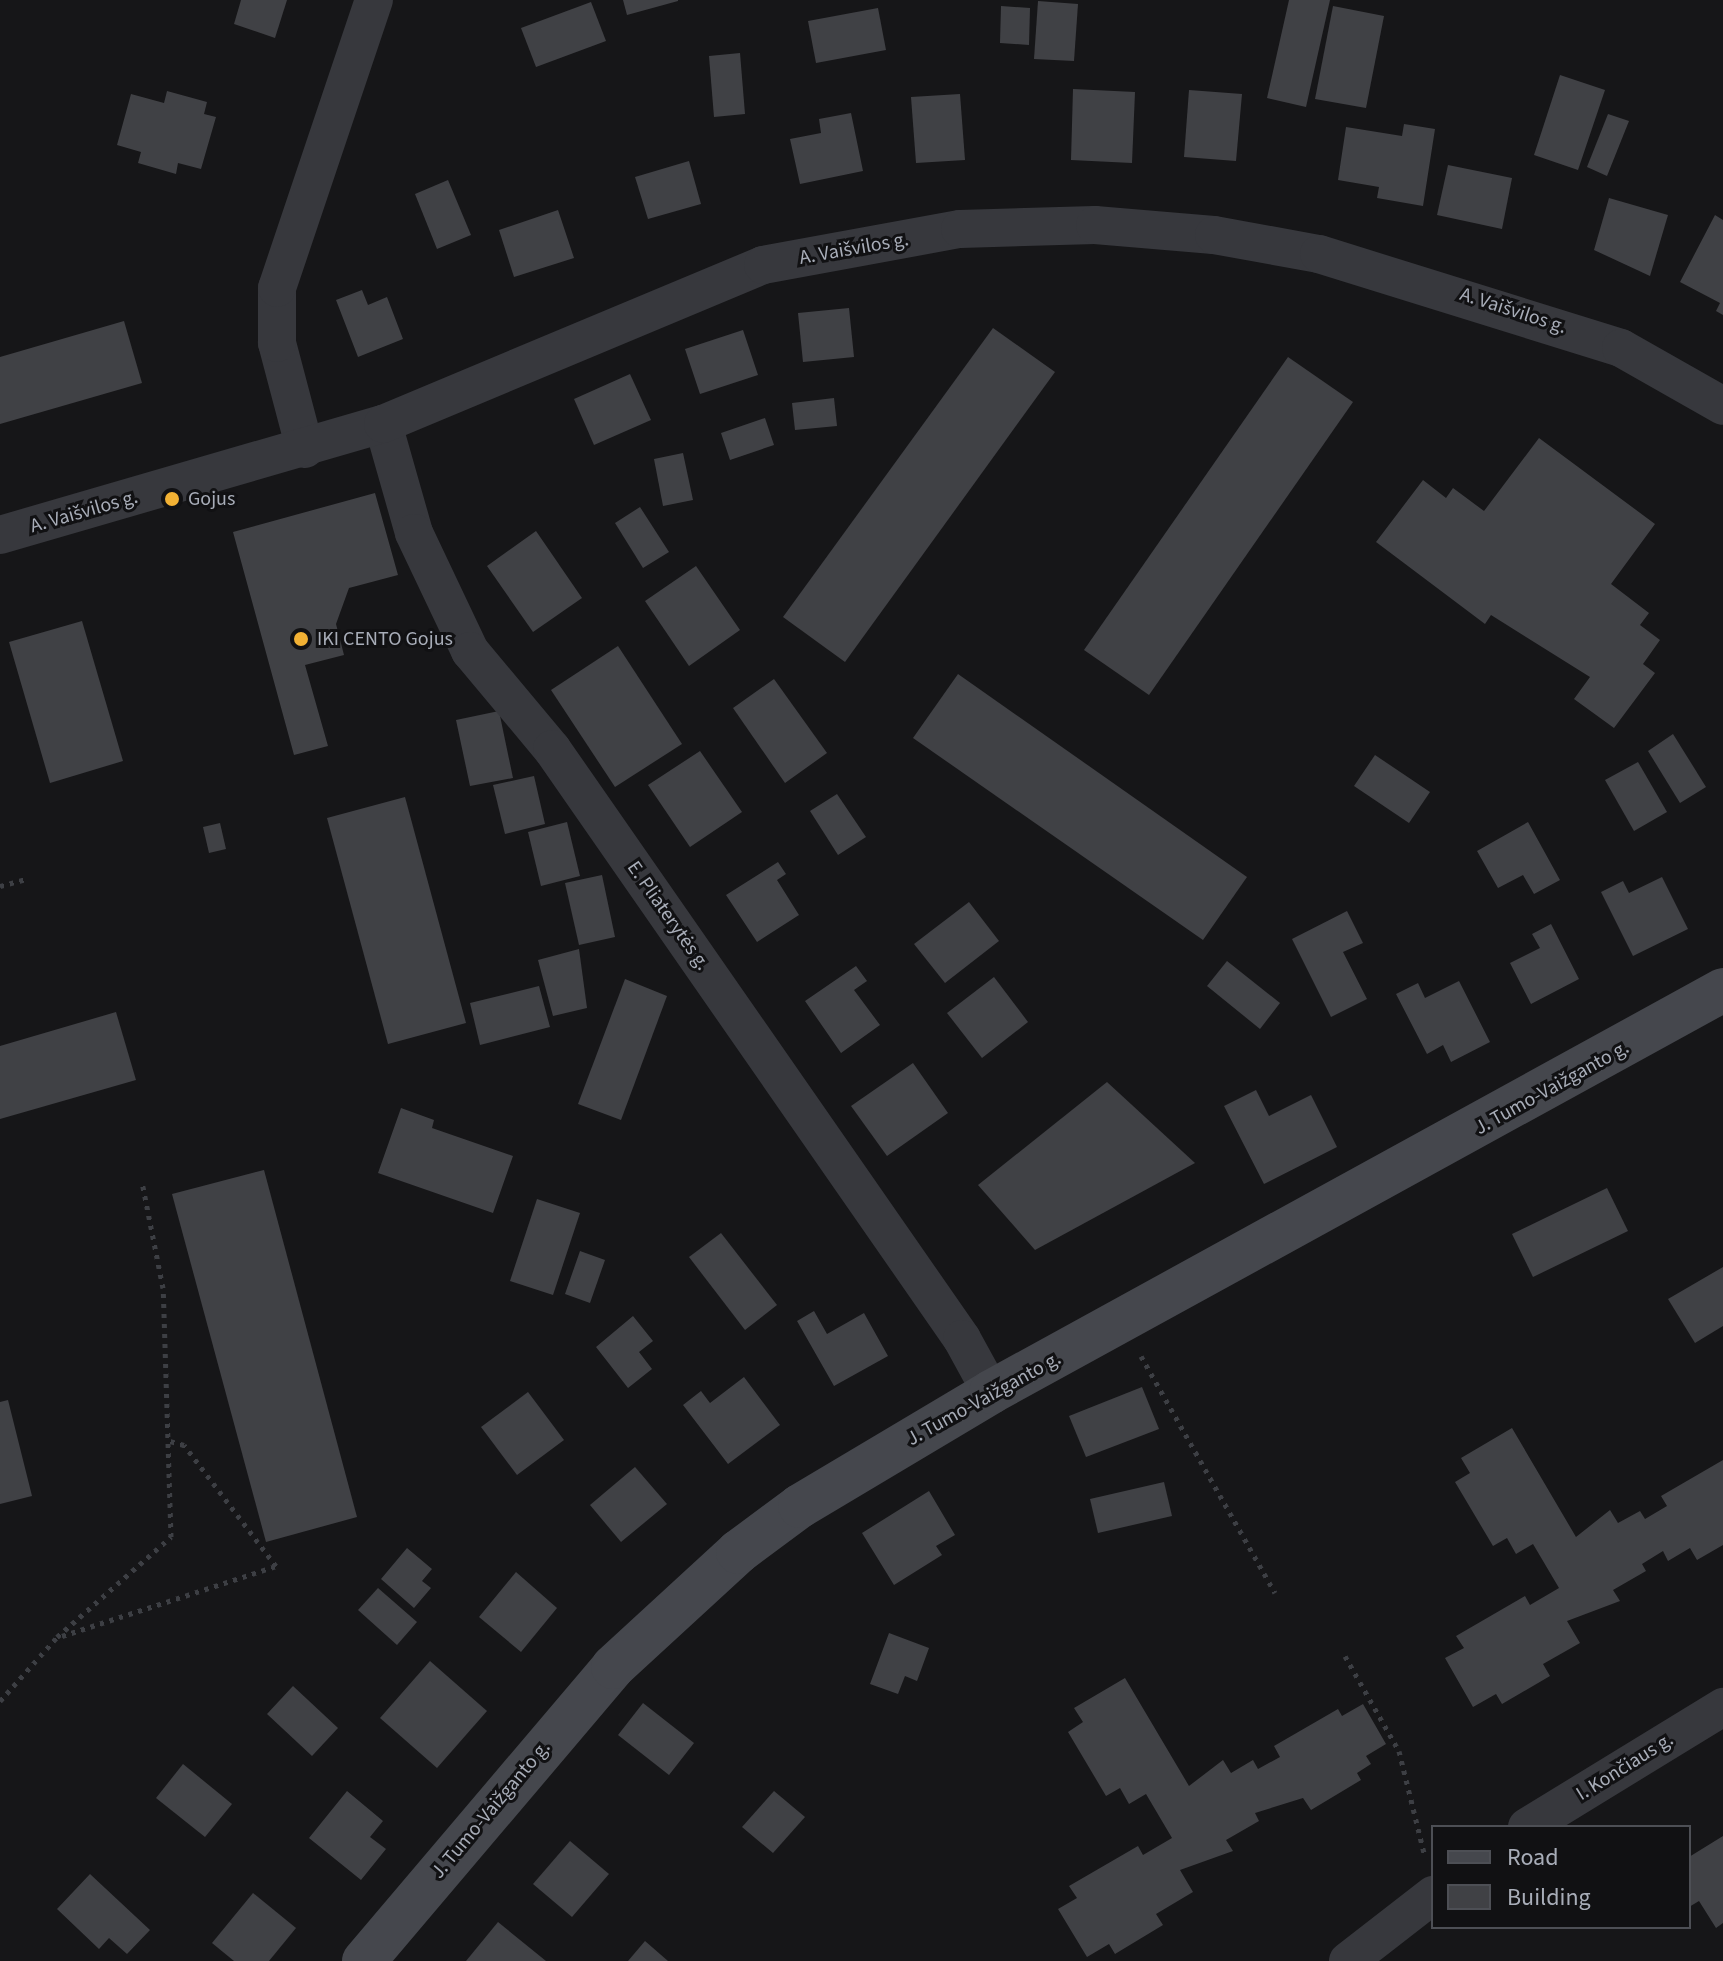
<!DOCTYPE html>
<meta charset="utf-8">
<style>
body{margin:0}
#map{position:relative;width:1723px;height:1961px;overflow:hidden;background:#161618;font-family:"Source Sans 3",sans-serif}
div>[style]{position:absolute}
.building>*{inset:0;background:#404145}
.path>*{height:5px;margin-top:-2.5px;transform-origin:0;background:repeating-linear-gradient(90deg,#3d3f44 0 4px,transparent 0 10px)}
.street>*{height:38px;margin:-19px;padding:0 19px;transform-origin:19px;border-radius:19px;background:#37383d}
.secondary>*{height:44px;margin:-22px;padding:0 22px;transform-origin:22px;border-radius:22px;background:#45474d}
.dots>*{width:22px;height:22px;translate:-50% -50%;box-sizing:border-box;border:4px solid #111113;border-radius:50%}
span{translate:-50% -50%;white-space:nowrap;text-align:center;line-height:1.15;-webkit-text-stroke:6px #111113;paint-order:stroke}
.street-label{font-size:20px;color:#a8adb8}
.poi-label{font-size:20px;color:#a8adb8}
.left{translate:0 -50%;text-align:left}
.legend{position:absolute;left:1431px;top:1825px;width:260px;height:104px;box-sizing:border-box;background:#111113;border:2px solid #4d4f55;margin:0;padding:10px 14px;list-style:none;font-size:24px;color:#a8adb8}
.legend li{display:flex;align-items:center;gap:16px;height:40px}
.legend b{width:40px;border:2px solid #4d4f55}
</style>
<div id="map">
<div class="building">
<div style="clip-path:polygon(241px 0,287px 0,275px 38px,234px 24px)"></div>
<div style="clip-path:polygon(623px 0,678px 0,678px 1px,627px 15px)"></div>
<div style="clip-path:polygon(1289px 0,1330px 0,1306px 107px,1267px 98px)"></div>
<div style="clip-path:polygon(1038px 1px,1078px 4px,1074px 61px,1034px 59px)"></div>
<div style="clip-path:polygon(591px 2px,606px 41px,536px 67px,521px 28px)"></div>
<div style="clip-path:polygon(1001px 6px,1030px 8px,1029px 45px,1000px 43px)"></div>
<div style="clip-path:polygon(1333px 6px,1384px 16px,1366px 108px,1315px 99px)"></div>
<div style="clip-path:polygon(878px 8px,886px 50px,816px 63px,808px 21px)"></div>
<div style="clip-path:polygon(740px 53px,745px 114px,714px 117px,709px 56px)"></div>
<div style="clip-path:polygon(1560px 75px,1605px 90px,1578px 170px,1534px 155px)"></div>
<div style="clip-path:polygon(1073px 89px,1135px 92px,1132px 163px,1071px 160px)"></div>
<div style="clip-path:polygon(1189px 90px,1242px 94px,1236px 161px,1184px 157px)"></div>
<div style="clip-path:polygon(167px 91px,207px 102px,204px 114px,216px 117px,201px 169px,178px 163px,176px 174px,138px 163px,141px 152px,117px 145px,131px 94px,164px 103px)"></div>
<div style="clip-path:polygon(960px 94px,965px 160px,916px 163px,911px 97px)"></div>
<div style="clip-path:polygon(851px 113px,863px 171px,800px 184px,790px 139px,821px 133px,819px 119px)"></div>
<div style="clip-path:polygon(1608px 114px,1629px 121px,1607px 176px,1587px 167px)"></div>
<div style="clip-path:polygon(1404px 124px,1435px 129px,1423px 206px,1377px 198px,1379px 187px,1338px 180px,1346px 127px,1402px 136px)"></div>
<div style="clip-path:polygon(689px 161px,701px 204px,648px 219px,635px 177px)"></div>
<div style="clip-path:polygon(1448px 165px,1512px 178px,1502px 229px,1437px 215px)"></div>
<div style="clip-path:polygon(448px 180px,471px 235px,437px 249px,415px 194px)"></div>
<div style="clip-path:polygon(1609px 198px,1668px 215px,1650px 276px,1594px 250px)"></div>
<div style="clip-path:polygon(558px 210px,574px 258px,514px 277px,499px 230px)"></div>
<div style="clip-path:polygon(1715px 215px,1723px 220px,1723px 315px,1716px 311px,1720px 303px,1680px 282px)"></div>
<div style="clip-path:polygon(362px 290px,368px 305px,387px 297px,403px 339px,358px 357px,336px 300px)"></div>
<div style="clip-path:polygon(849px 308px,854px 357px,803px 362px,798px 313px)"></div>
<div style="clip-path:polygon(124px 321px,142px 383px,0 424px,0 357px)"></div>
<div style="clip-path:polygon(993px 328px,1055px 372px,845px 662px,783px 617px)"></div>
<div style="clip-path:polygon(743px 330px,758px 375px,700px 394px,685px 349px)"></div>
<div style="clip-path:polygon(1288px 357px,1353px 402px,1149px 695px,1084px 650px)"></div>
<div style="clip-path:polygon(630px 374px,651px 420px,594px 445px,574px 399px)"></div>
<div style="clip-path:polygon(834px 398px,837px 426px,795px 430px,792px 403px)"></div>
<div style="clip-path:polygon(765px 418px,774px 445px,730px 460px,721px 433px)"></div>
<div style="clip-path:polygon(1539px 438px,1655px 524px,1611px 584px,1649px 613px,1640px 625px,1660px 640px,1643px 664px,1655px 673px,1614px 728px,1574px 699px,1590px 677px,1491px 615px,1485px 624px,1376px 542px,1423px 480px,1446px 498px,1453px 488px,1484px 511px)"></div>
<div style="clip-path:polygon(683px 453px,693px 500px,663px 506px,654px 459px)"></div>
<div style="clip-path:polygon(375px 493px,398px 575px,349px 588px,336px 624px,344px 655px,305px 665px,328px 746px,294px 755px,233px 532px)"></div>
<div style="clip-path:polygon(640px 507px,669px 552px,643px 568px,615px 523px)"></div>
<div style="clip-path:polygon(536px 531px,582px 598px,533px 632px,487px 566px)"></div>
<div style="clip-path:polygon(696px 566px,740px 630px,689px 666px,645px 601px)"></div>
<div style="clip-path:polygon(82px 621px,123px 761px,50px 783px,9px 642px)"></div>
<div style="clip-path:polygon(618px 646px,682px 744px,615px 787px,551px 690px)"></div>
<div style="clip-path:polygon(958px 674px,1247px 877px,1203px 940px,913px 738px)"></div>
<div style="clip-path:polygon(774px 679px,827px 753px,785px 783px,733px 708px)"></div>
<div style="clip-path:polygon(499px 711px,513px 778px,470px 786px,456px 720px)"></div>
<div style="clip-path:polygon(1673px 734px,1706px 787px,1680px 803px,1648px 751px)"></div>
<div style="clip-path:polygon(700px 751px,742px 812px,690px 847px,648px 785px)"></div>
<div style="clip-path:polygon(1375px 755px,1430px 792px,1409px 823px,1354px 786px)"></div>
<div style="clip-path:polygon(1638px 762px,1667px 812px,1634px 831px,1605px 780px)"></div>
<div style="clip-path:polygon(534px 776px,545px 824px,505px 834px,493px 785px)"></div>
<div style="clip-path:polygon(837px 794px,866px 837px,838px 855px,810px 811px)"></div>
<div style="clip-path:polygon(405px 797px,466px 1023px,388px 1044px,327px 818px)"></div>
<div style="clip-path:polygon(567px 822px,580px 876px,541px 886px,528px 832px)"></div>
<div style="clip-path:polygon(1528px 822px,1560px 880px,1534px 894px,1523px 875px,1498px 888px,1477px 851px)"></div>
<div style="clip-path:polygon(220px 823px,226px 849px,209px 853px,203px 827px)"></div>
<div style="clip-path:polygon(778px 862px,786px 874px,777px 880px,799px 915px,757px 942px,726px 895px)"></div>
<div style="clip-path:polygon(602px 875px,615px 937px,579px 945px,565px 883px)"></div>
<div style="clip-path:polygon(1662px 877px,1688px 929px,1633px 956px,1601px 892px,1623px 881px,1629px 893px)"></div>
<div style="clip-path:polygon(969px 902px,999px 941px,945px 983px,914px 944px)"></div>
<div style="clip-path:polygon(1347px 911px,1363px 943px,1343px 952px,1367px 999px,1331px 1017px,1292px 939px)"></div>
<div style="clip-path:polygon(1551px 924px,1579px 979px,1531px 1004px,1510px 963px,1540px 948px,1532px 934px)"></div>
<div style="clip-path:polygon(579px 949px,587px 1008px,553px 1016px,538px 960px)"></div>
<div style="clip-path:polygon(1227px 961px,1280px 1003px,1260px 1029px,1207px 986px)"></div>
<div style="clip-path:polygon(856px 966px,867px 981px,854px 990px,880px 1025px,841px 1053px,805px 1001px)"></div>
<div style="clip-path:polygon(994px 977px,1028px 1022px,982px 1058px,947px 1013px)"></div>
<div style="clip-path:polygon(625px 979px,667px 996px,621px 1120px,578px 1104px)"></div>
<div style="clip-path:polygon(1459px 981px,1490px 1042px,1451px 1062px,1443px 1045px,1427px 1054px,1396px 994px,1418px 983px,1425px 998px)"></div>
<div style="clip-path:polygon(539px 986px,550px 1027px,480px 1045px,470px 1003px)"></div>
<div style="clip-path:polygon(116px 1012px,136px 1080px,0 1119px,0 1046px)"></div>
<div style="clip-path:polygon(913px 1063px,948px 1113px,887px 1156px,851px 1106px)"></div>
<div style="clip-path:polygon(1107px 1082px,1195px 1163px,1035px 1250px,978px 1185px)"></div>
<div style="clip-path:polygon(1256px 1090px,1269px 1116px,1311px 1095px,1337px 1147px,1264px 1184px,1224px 1106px)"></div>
<div style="clip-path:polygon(401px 1108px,434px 1120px,432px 1128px,513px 1156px,493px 1213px,378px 1173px)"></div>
<div style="clip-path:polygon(264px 1170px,357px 1517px,266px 1542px,172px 1194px)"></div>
<div style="clip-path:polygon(1607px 1188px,1628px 1231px,1533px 1277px,1512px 1234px)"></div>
<div style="clip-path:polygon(537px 1199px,580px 1213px,553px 1295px,510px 1281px)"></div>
<div style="clip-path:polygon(721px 1233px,777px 1305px,745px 1330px,689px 1257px)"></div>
<div style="clip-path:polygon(580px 1251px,605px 1260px,590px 1303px,565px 1294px)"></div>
<div style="clip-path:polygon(1723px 1267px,1723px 1326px,1695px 1343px,1668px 1299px)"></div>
<div style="clip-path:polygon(814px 1311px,827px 1334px,864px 1313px,888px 1356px,834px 1386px,797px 1321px)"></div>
<div style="clip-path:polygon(633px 1316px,653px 1341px,639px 1352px,652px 1369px,628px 1388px,596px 1347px)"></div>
<div style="clip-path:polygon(744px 1377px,780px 1425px,728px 1464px,683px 1405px,701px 1391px,710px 1403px)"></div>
<div style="clip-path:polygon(1142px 1387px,1159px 1429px,1086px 1457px,1069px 1416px)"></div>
<div style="clip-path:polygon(528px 1392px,564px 1440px,517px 1475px,481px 1427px)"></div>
<div style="clip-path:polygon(8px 1400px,32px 1496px,0 1504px,0 1402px)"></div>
<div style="clip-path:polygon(1512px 1428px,1576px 1537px,1610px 1510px,1618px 1523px,1640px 1511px,1645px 1519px,1667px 1506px,1661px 1496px,1723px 1460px,1723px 1545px,1697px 1560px,1690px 1548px,1668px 1561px,1663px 1551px,1642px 1564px,1646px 1571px,1613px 1590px,1620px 1601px,1567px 1621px,1580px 1643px,1543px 1664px,1550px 1676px,1502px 1704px,1496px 1694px,1473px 1707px,1445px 1658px,1464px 1648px,1456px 1636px,1525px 1596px,1530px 1605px,1559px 1588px,1533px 1544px,1516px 1554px,1507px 1538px,1493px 1546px,1455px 1482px,1470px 1473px,1461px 1458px)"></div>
<div style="clip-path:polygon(635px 1467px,667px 1504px,621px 1542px,590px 1505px)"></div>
<div style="clip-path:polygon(1164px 1482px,1172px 1516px,1098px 1533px,1090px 1499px)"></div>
<div style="clip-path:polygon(929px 1491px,955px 1535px,936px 1546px,942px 1555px,894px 1585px,862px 1533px)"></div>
<div style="clip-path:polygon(407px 1548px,432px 1569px,422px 1581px,431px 1588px,414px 1608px,381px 1579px)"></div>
<div style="clip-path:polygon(516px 1572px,557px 1608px,521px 1652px,479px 1617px)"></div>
<div style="clip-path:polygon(378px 1588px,417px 1622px,397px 1645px,358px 1610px)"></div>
<div style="clip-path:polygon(889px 1633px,929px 1648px,917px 1681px,905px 1676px,898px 1694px,870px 1684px)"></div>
<div style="clip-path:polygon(430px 1661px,487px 1711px,437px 1768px,380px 1718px)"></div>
<div style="clip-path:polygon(1125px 1678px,1189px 1786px,1223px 1760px,1231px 1773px,1253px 1760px,1258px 1769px,1280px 1757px,1274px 1746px,1338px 1709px,1342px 1716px,1363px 1704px,1386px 1744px,1366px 1756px,1371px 1764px,1357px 1773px,1361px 1780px,1311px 1810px,1303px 1798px,1255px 1813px,1259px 1821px,1226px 1840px,1233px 1851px,1180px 1870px,1193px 1892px,1156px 1914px,1163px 1925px,1115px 1954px,1109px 1944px,1087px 1957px,1058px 1909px,1077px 1898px,1069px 1886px,1138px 1846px,1143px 1855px,1172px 1838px,1146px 1794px,1129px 1804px,1120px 1788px,1106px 1796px,1068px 1732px,1083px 1722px,1074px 1708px)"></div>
<div style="clip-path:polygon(293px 1686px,338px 1728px,312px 1756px,267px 1714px)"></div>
<div style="clip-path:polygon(643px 1703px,694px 1743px,669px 1775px,618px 1735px)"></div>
<div style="clip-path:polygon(183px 1764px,232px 1804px,205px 1837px,156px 1798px)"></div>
<div style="clip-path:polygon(347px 1791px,383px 1821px,370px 1837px,386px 1849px,361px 1880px,309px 1838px)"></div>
<div style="clip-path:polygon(774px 1791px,805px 1817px,773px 1853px,742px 1827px)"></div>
<div style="clip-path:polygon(1723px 1836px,1723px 1923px,1716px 1928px,1699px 1901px,1689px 1907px,1689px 1857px)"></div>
<div style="clip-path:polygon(570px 1841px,609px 1874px,572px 1917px,533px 1884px)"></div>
<div style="clip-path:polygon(90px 1874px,150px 1930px,127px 1954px,109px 1938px,99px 1949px,57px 1909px)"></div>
<div style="clip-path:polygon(253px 1893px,296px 1928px,269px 1961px,234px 1961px,212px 1943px)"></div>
<div style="clip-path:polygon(498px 1922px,546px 1961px,466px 1961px)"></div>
<div style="clip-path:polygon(645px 1941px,668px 1961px,628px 1961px)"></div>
</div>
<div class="path">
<div style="left:0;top:886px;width:28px;rotate:-15deg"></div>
<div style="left:1141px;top:1356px;width:272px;rotate:60.5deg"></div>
<div style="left:62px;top:1636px;width:225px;rotate:-18.1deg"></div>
<div style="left:276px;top:1566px;width:152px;rotate:-127.2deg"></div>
<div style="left:184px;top:1445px;width:15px;rotate:-164deg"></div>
<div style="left:1345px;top:1656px;width:109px;rotate:60.4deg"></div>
<div style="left:1399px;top:1751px;width:109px;rotate:76.2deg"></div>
<div style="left:0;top:1701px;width:86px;rotate:-48.3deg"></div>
<div style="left:57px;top:1637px;width:152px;rotate:-41.3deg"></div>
<div style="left:171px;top:1537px;width:249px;rotate:-91.8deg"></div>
<div style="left:163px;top:1288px;width:108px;rotate:-101.2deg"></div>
</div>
<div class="street">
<div style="left:383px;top:424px;width:113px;rotate:74.1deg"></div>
<div style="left:414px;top:533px;width:131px;rotate:64.6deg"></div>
<div style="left:470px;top:651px;width:128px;rotate:50.1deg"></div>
<div style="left:552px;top:749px;width:718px;rotate:55.2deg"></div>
<div style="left:962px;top:1339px;width:60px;rotate:61.3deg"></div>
<div style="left:305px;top:449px;width:110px;rotate:-104.8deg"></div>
<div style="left:277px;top:343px;width:55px;rotate:-90deg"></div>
<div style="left:277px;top:288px;width:304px;rotate:-71.4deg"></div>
<div style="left:0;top:535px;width:399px;rotate:-16.2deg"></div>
<div style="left:383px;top:424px;width:412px;rotate:-22.7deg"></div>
<div style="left:763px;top:265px;width:200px;rotate:-10.4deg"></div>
<div style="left:960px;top:229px;width:135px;rotate:-1.7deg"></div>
<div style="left:1095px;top:225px;width:119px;rotate:4.8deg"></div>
<div style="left:1214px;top:235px;width:107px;rotate:10.3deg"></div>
<div style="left:1319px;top:254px;width:316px;rotate:17.3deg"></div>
<div style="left:1621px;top:348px;width:117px;rotate:29.6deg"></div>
<div style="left:1527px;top:1827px;width:230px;rotate:-31.5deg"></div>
<div style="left:1348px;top:1961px;width:108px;rotate:-37.8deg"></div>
</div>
<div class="secondary">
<div style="left:364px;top:1961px;width:385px;rotate:-49.7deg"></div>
<div style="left:613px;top:1667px;width:170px;rotate:-42.6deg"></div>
<div style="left:738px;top:1552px;width:77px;rotate:-36.6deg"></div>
<div style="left:800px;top:1506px;width:222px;rotate:-30.8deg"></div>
<div style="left:991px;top:1392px;width:835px;rotate:-28.77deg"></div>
</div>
<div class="dots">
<div style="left:172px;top:499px;background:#f2b134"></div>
<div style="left:301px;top:639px;background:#f2b134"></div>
</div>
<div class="street-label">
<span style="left:854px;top:249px;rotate:-10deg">A. Vaišvilos g.</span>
<span style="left:1513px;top:311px;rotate:18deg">A. Vaišvilos g.</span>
<span style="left:84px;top:512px;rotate:-16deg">A. Vaišvilos g.</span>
<span style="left:668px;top:916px;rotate:55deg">E. Pliaterytės g.</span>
<span style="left:1552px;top:1088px;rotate:-29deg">J. Tumo-Vaižganto g.</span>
<span style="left:984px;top:1399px;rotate:-29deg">J. Tumo-Vaižganto g.</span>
<span style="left:1625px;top:1767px;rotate:-32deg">I. Končiaus g.</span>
<span style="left:491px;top:1810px;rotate:-50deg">J. Tumo-Vaižganto g.</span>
</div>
<div class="poi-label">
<span class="left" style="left:188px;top:499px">Gojus</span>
<span class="left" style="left:317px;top:639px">IKI CENTO Gojus</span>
</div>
<ul class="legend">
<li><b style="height:10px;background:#45474d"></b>Road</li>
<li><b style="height:22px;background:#404145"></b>Building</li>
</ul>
</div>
